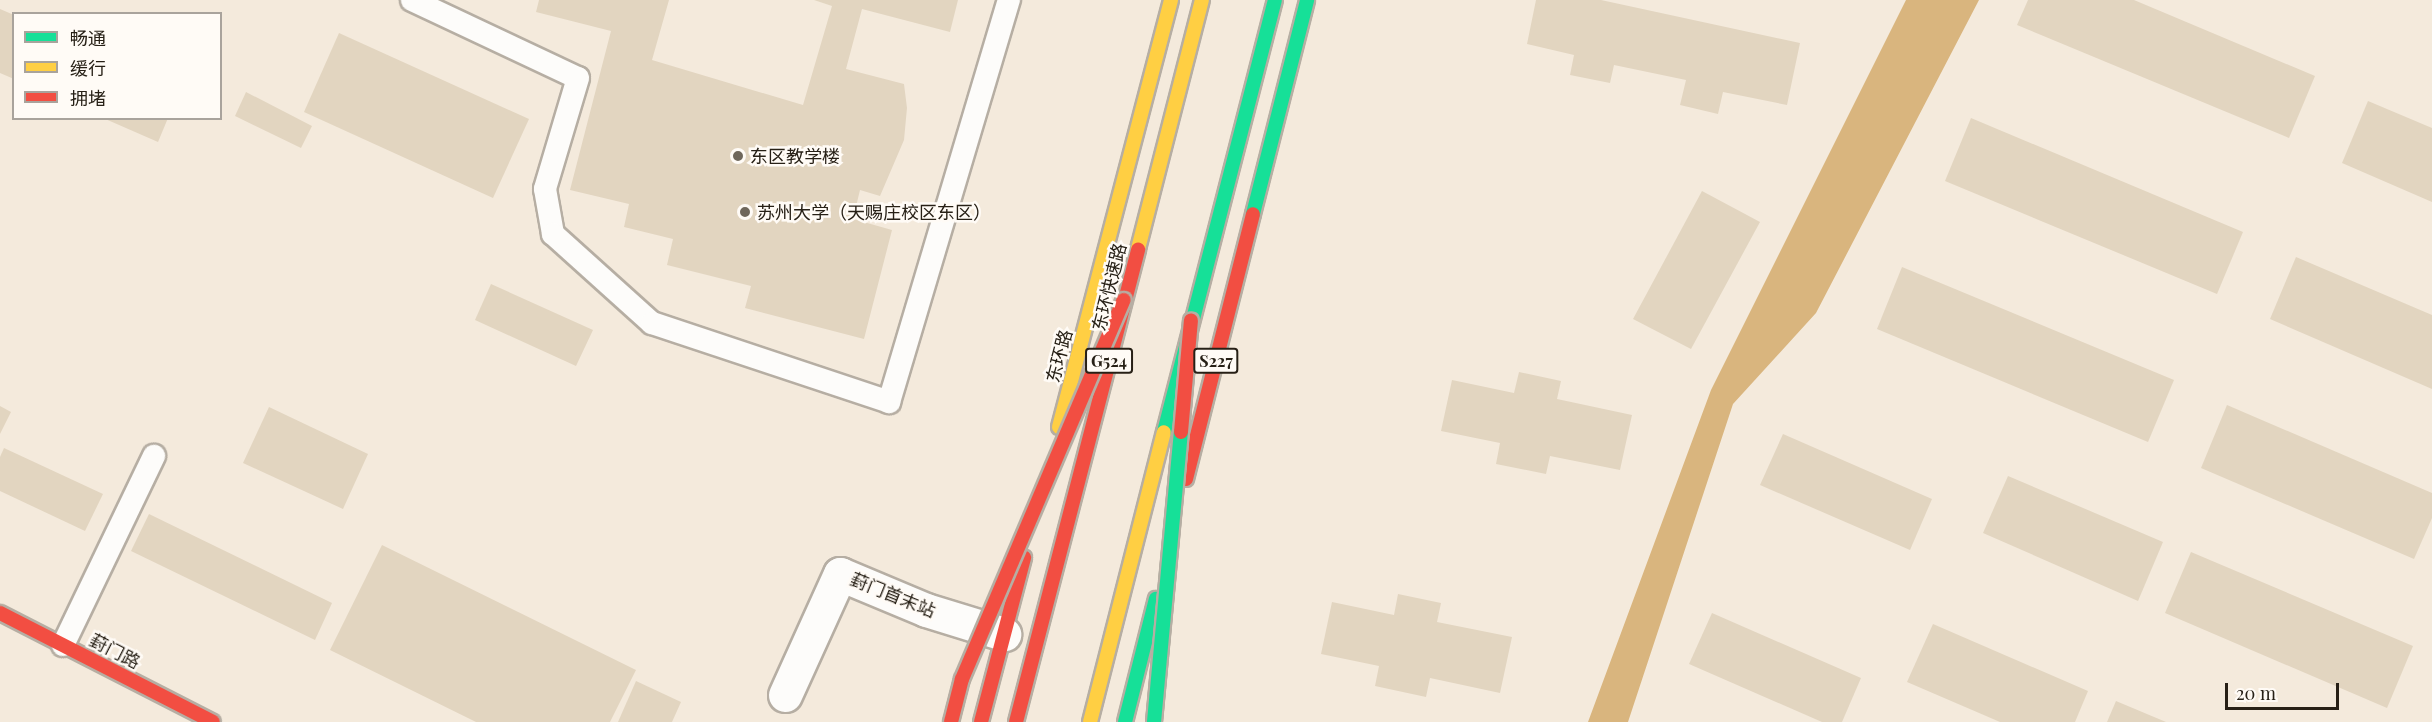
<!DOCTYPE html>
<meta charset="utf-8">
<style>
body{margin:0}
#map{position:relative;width:2432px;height:722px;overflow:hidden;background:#f4eadc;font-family:"Playfair Display","Noto Sans SC",serif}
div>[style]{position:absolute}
.water>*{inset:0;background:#d9b57e}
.building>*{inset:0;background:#e2d5c0}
.roads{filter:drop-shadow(2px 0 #b6aea3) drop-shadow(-2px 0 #b6aea3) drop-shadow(0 2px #b6aea3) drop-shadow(0 -2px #b6aea3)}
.lane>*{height:22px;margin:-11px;padding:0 11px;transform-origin:11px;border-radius:11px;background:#fdfcfa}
.street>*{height:33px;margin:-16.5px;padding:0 16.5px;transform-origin:16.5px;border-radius:16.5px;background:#fdfcfa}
.fast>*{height:14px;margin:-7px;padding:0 7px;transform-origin:7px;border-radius:7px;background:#16e098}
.slow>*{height:14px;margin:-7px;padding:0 7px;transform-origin:7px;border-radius:7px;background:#ffcf43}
.jam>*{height:14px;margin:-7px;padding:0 7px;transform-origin:7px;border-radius:7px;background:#f24e42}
.bridges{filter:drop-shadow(2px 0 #b6aea3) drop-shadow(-2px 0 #b6aea3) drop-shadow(0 2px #b6aea3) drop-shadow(0 -2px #b6aea3)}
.fast-bridge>*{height:14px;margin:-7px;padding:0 7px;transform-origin:7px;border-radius:7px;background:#16e098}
.jam-bridge>*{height:14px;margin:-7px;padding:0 7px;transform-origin:7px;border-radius:7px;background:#f24e42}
.dots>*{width:16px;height:16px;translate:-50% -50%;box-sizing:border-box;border:3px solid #fffbf6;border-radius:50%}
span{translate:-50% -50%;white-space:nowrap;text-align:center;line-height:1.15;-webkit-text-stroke:5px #fffbf6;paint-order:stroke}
.shield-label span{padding:2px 4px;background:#fffbf6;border:2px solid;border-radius:4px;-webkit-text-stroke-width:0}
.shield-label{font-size:16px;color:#272016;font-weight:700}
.poi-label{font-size:18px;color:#272016}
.left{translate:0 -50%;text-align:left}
.street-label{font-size:18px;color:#272016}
.legend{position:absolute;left:12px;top:12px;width:210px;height:108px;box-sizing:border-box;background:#fffbf6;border:2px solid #a9a39c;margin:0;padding:8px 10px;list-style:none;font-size:18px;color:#272016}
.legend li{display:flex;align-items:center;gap:12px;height:30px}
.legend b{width:30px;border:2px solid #a9a39c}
.scale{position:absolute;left:2225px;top:683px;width:114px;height:27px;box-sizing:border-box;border:3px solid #272016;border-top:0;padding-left:8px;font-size:18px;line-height:21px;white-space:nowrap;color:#272016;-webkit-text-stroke:4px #fffbf6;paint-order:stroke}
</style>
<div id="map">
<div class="water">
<div style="clip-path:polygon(1906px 0,1979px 0,1816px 313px,1733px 404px,1628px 722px,1588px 722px,1711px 390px)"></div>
</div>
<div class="building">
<div style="clip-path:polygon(539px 0,669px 0,652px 60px,803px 105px,832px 6px,814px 0,958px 0,950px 32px,862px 9px,846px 69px,904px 84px,907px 108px,904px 140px,880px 196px,860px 190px,853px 219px,892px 230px,864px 339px,745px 308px,751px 286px,667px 265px,673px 239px,624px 227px,629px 204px,570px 190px,611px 31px,536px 12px)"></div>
<div style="clip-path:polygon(1536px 0,1601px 0,1800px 43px,1787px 105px,1723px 92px,1718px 114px,1680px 105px,1686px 80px,1614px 65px,1610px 83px,1570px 75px,1574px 55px,1527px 44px)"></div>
<div style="clip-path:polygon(2028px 0,2134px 0,2315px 76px,2289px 138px,2017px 25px)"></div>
<div style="clip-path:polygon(0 9px,14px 15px,14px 79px,0 73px)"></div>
<div style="clip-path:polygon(339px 33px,529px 119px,493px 198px,304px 112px)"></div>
<div style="clip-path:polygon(246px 92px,312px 126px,301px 148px,235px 116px)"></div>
<div style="clip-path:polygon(2368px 101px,2432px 128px,2432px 202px,2342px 163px)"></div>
<div style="clip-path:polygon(103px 118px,168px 118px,158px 142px)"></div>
<div style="clip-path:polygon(1971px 118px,2243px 232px,2217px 294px,1945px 181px)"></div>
<div style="clip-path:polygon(1702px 191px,1760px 222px,1691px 349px,1633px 319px)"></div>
<div style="clip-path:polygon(2296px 257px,2432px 315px,2432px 389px,2270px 319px)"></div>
<div style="clip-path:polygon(1902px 267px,2174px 380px,2148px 442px,1877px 329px)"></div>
<div style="clip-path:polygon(491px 284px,593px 330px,576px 366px,475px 320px)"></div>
<div style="clip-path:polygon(1519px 372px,1561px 381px,1557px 399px,1632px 415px,1620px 470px,1550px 456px,1546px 474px,1496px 464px,1500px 443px,1441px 431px,1452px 380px,1514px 393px)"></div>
<div style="clip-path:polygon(2227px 405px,2432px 493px,2432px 518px,2414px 559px,2201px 468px)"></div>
<div style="clip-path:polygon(0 406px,11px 412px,0 434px)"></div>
<div style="clip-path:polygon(269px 407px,368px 454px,343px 509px,243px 463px)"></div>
<div style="clip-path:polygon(1783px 434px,1932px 499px,1910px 550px,1760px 485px)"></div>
<div style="clip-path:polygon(4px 448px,103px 494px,85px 531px,0 491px,0 457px)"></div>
<div style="clip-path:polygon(2008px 476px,2163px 542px,2138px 601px,1983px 533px)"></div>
<div style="clip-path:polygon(149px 514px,332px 603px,315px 640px,131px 551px)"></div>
<div style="clip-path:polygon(382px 545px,636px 670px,610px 722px,476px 722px,330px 650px)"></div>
<div style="clip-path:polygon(2191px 552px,2413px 646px,2387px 708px,2165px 613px)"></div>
<div style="clip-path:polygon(1398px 594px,1441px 603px,1437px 622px,1512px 637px,1500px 693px,1430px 678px,1426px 697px,1375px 686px,1379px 666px,1321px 654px,1332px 602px,1394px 615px)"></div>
<div style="clip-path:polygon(1712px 613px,1861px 678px,1842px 722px,1822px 722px,1689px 664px)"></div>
<div style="clip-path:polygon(1933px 624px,2088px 691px,2075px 722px,2000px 722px,1907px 682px)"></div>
<div style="clip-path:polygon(636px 681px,681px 702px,672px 722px,618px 722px)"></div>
<div style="clip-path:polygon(2116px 701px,2166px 722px,2107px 722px)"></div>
</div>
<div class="roads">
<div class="lane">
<div style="left:412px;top:0;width:183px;rotate:25.2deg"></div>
<div style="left:578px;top:78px;width:116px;rotate:106.6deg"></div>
<div style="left:545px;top:189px;width:46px;rotate:79.9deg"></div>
<div style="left:553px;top:234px;width:133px;rotate:42deg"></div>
<div style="left:652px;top:323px;width:250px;rotate:18.4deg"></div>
<div style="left:889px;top:402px;width:420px;rotate:-73.4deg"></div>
<div style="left:63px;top:645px;width:210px;rotate:-64.3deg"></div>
</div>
<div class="street">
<div style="left:785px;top:695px;width:133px;rotate:-65.6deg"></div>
<div style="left:840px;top:574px;width:93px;rotate:22.7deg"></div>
<div style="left:926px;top:610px;width:82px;rotate:17.1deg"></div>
</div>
<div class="fast">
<div style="left:1253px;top:214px;width:221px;rotate:-75.8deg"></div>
<div style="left:1164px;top:432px;width:446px;rotate:-75.6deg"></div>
<div style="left:1125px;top:722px;width:127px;rotate:-75.9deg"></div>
</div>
<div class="slow">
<div style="left:1138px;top:249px;width:257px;rotate:-75.6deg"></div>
<div style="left:1059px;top:427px;width:441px;rotate:-75.3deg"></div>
<div style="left:1090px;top:722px;width:299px;rotate:-75.7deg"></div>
</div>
<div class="jam">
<div style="left:1186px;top:479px;width:273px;rotate:-75.8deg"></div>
<div style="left:0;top:613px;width:239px;rotate:27.1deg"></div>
<div style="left:981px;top:722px;width:170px;rotate:-75.3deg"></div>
<div style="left:1016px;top:722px;width:488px;rotate:-75.5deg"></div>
</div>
</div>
<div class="bridges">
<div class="fast-bridge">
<div style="left:1154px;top:722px;width:291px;rotate:-84.7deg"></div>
</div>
<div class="jam-bridge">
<div style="left:1181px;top:432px;width:112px;rotate:-84.9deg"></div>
<div style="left:951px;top:722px;width:44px;rotate:-75.7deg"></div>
<div style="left:962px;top:679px;width:412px;rotate:-66.9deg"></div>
</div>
</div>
<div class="dots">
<div style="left:738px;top:156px;background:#6f675b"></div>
<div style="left:745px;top:212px;background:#6f675b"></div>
</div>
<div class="shield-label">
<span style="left:1109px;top:361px">G524</span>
<span style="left:1216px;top:361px">S227</span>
</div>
<div class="poi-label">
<span class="left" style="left:750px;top:156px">东区教学楼</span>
<span class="left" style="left:757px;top:212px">苏州大学（天赐庄校区东区）</span>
</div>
<div class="street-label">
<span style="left:1109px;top:287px;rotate:-76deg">东环快速路</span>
<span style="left:1059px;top:356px;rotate:-75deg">东环路</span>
<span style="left:893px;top:595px;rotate:22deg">葑门首末站</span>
<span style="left:115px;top:651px;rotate:27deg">葑门路</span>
</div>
<ul class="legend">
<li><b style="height:8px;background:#16e098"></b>畅通</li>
<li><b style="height:8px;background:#ffcf43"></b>缓行</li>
<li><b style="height:8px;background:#f24e42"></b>拥堵</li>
</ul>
<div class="scale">20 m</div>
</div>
